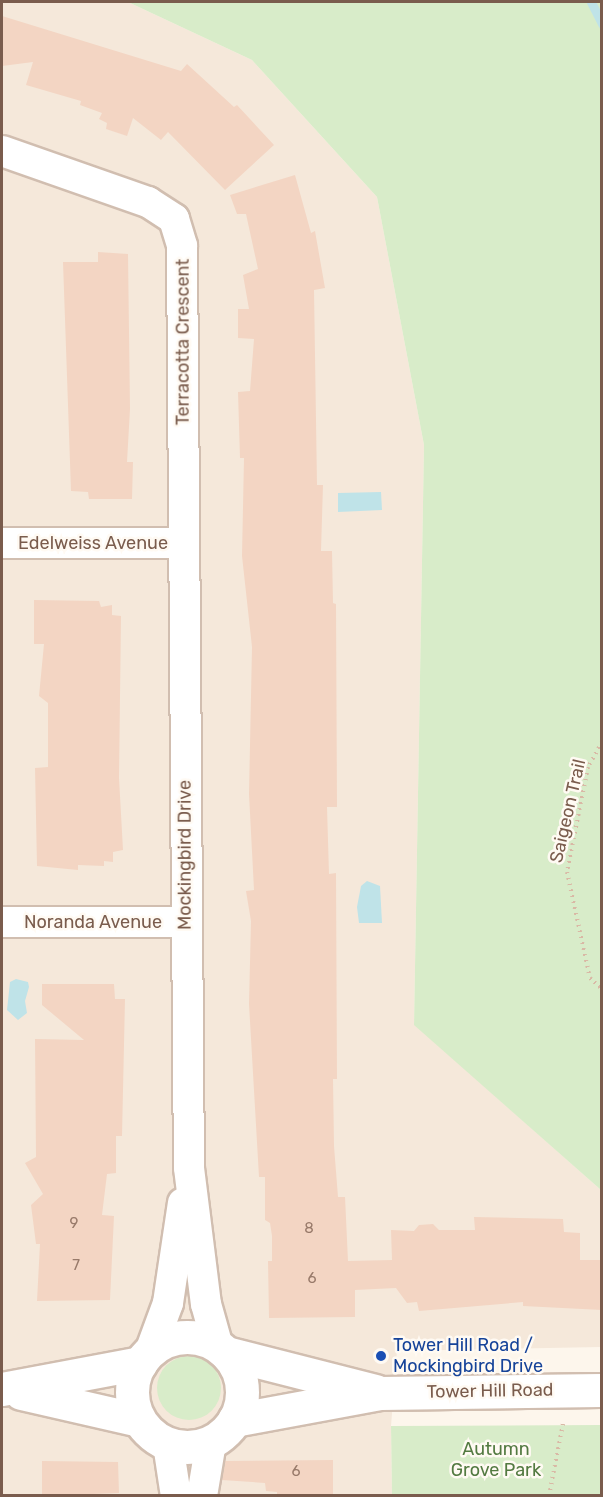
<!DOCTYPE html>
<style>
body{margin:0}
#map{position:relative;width:603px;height:1497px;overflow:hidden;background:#fdf6ec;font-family:Rubik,sans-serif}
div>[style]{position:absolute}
.residential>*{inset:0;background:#f5e8da}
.green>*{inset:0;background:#d8ecc9}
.round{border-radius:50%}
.water>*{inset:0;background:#bfe3e8}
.stream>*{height:9px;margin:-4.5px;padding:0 4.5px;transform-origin:4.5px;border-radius:4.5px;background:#bfe3e8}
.building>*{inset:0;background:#f3d5c3}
.path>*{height:4px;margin-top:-2px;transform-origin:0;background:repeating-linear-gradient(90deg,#d9b8a5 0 1.5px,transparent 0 6px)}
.roads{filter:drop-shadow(2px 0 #d1beb0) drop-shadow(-2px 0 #d1beb0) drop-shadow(0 2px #d1beb0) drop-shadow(0 -2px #d1beb0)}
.street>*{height:30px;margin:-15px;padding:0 15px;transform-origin:15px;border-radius:15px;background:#fff}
.secondary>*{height:33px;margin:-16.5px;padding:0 16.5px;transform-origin:16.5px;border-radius:16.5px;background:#fff}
.secondary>.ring{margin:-16.5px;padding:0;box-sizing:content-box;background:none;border:33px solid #fff;border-radius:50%}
.dots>*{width:16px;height:16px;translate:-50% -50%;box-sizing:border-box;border:3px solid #fffaf3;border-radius:50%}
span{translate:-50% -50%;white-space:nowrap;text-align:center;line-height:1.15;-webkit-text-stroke:5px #fffaf3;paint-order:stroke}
.number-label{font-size:15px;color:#987a6a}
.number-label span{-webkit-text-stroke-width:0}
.street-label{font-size:18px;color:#7a5c4d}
.transit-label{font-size:18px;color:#164399}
.left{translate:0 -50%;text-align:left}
.park-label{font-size:18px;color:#537a41}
.frame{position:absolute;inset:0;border:3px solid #7a5c4d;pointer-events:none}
</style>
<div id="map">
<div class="residential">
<div style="clip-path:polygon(2px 2px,128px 2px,252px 60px,377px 197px,424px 445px,414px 1024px,601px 1190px,601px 1347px,397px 1351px,391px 1426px,392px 1495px,2px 1496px)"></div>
</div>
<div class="green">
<div style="clip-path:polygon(128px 2px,601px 2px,601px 1190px,414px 1025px,424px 445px,377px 197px,252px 60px)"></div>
<div class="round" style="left:157px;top:1356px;width:64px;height:64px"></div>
<div style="clip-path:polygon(601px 1425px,601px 1495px,392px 1495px,391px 1426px)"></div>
</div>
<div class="water">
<div style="clip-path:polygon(381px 492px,382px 510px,338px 512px,338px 493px)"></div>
<div style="clip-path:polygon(367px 881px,380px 886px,382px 923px,359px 923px,357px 907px,361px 886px)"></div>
<div style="clip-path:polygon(16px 979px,28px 982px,29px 987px,25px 1001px,27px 1013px,18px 1020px,7px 1010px,10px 982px)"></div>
</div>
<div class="stream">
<div style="left:591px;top:2px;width:25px;rotate:63deg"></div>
</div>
<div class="building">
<div style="clip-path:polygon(2px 16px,181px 71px,187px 64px,234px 107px,237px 105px,274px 145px,225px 190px,168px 132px,161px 140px,133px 118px,127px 136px,106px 129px,107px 123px,99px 119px,102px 113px,80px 105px,81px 101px,26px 85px,33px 62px,2px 66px)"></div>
<div style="clip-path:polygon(295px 175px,311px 233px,315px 231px,325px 288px,314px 290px,317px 485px,323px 485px,321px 551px,332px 551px,333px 603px,336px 604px,337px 807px,327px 807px,329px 874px,336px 873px,337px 1079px,333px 1079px,334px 1146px,338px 1197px,345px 1197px,348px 1261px,392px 1260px,391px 1230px,414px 1231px,419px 1225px,433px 1224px,439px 1230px,475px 1230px,474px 1217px,563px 1219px,564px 1232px,580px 1233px,580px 1260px,602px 1260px,602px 1310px,523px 1306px,523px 1302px,419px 1311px,417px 1302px,407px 1303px,396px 1288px,355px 1290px,355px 1317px,269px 1318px,268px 1261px,272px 1261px,272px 1236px,270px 1223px,265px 1220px,265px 1177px,259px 1177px,249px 1004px,251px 921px,246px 891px,254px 890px,249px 794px,252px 647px,242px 556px,244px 458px,240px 458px,238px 392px,250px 391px,254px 339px,238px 338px,238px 309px,249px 309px,243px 275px,258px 269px,246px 214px,237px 214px,230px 195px)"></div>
<div style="clip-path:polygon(98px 252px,128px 254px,130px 409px,127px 462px,133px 462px,132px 499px,89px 499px,88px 492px,71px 491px,63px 262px,98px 262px)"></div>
<div style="clip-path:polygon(34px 600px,99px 601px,101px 607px,112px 605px,112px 615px,121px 616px,119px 778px,123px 850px,113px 852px,113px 862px,104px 861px,104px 866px,78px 865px,78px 870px,37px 866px,35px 768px,48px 767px,48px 703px,39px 696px,44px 644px,34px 644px)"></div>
<div style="clip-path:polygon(42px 984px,114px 984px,115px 999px,125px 999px,122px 1136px,116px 1136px,116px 1173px,107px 1174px,102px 1215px,114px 1216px,110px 1300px,37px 1301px,40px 1244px,36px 1244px,31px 1205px,43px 1194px,25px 1163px,36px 1157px,35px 1039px,84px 1040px,42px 1005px)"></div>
<div style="clip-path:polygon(333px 1460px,333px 1496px,277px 1496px,277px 1492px,266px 1491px,265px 1483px,222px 1480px,225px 1461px)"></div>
<div style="clip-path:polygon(42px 1461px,118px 1462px,119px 1493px,42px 1496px)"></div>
</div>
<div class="path">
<div style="left:602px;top:742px;width:29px;rotate:119deg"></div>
<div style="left:588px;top:767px;width:107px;rotate:101.3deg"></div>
<div style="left:567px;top:872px;width:108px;rotate:77.8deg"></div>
<div style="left:590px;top:978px;width:16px;rotate:43deg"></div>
<div style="left:549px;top:1496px;width:74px;rotate:-79.1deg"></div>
</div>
<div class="roads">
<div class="street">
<div style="left:2px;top:151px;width:155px;rotate:19.3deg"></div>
<div style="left:148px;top:202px;width:31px;rotate:33deg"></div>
<div style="left:174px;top:219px;width:28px;rotate:73deg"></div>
<div style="left:182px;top:246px;width:922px;rotate:89.57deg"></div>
<div style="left:189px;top:1168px;width:137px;rotate:82.9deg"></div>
<div style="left:206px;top:1304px;width:45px;rotate:74.4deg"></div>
<div style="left:2px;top:543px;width:182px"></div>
<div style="left:2px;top:922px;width:183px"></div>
<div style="left:150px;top:1352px;width:52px;rotate:-69.8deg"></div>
<div style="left:168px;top:1303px;width:101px;rotate:-81.5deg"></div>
<div style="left:168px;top:1444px;width:53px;rotate:81.3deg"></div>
<div style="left:202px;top:1496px;width:55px;rotate:-80.5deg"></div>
</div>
<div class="secondary">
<div class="ring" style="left:132px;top:1337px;width:77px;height:77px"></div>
<div style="left:226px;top:1353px;width:154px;rotate:14.3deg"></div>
<div style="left:2px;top:1389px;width:141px;rotate:-10.6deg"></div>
<div style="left:21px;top:1393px;width:121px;rotate:12.9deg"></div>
<div style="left:234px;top:1420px;width:147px;rotate:-10.5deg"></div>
<div style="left:379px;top:1393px;width:223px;rotate:-0.8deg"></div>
</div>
</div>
<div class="dots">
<div style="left:381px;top:1356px;background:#1a4fb4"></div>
</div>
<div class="number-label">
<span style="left:74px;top:1224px">9</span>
<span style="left:309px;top:1229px">8</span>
<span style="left:76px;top:1266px">7</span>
<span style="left:312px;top:1279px">6</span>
<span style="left:296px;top:1472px">6</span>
</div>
<div class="street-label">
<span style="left:183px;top:342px;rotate:-90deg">Terracotta Crescent</span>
<span style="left:93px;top:543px">Edelweiss Avenue</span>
<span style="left:568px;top:811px;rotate:-77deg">Saigeon Trail</span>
<span style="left:185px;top:855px;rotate:-90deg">Mockingbird Drive</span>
<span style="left:93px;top:922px">Noranda Avenue</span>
<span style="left:490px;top:1391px;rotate:-1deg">Tower Hill Road</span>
</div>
<div class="transit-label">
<span class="left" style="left:393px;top:1356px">Tower Hill Road /<br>Mockingbird Drive</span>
</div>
<div class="park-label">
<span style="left:496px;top:1460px">Autumn<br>Grove Park</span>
</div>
<div class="frame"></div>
</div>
